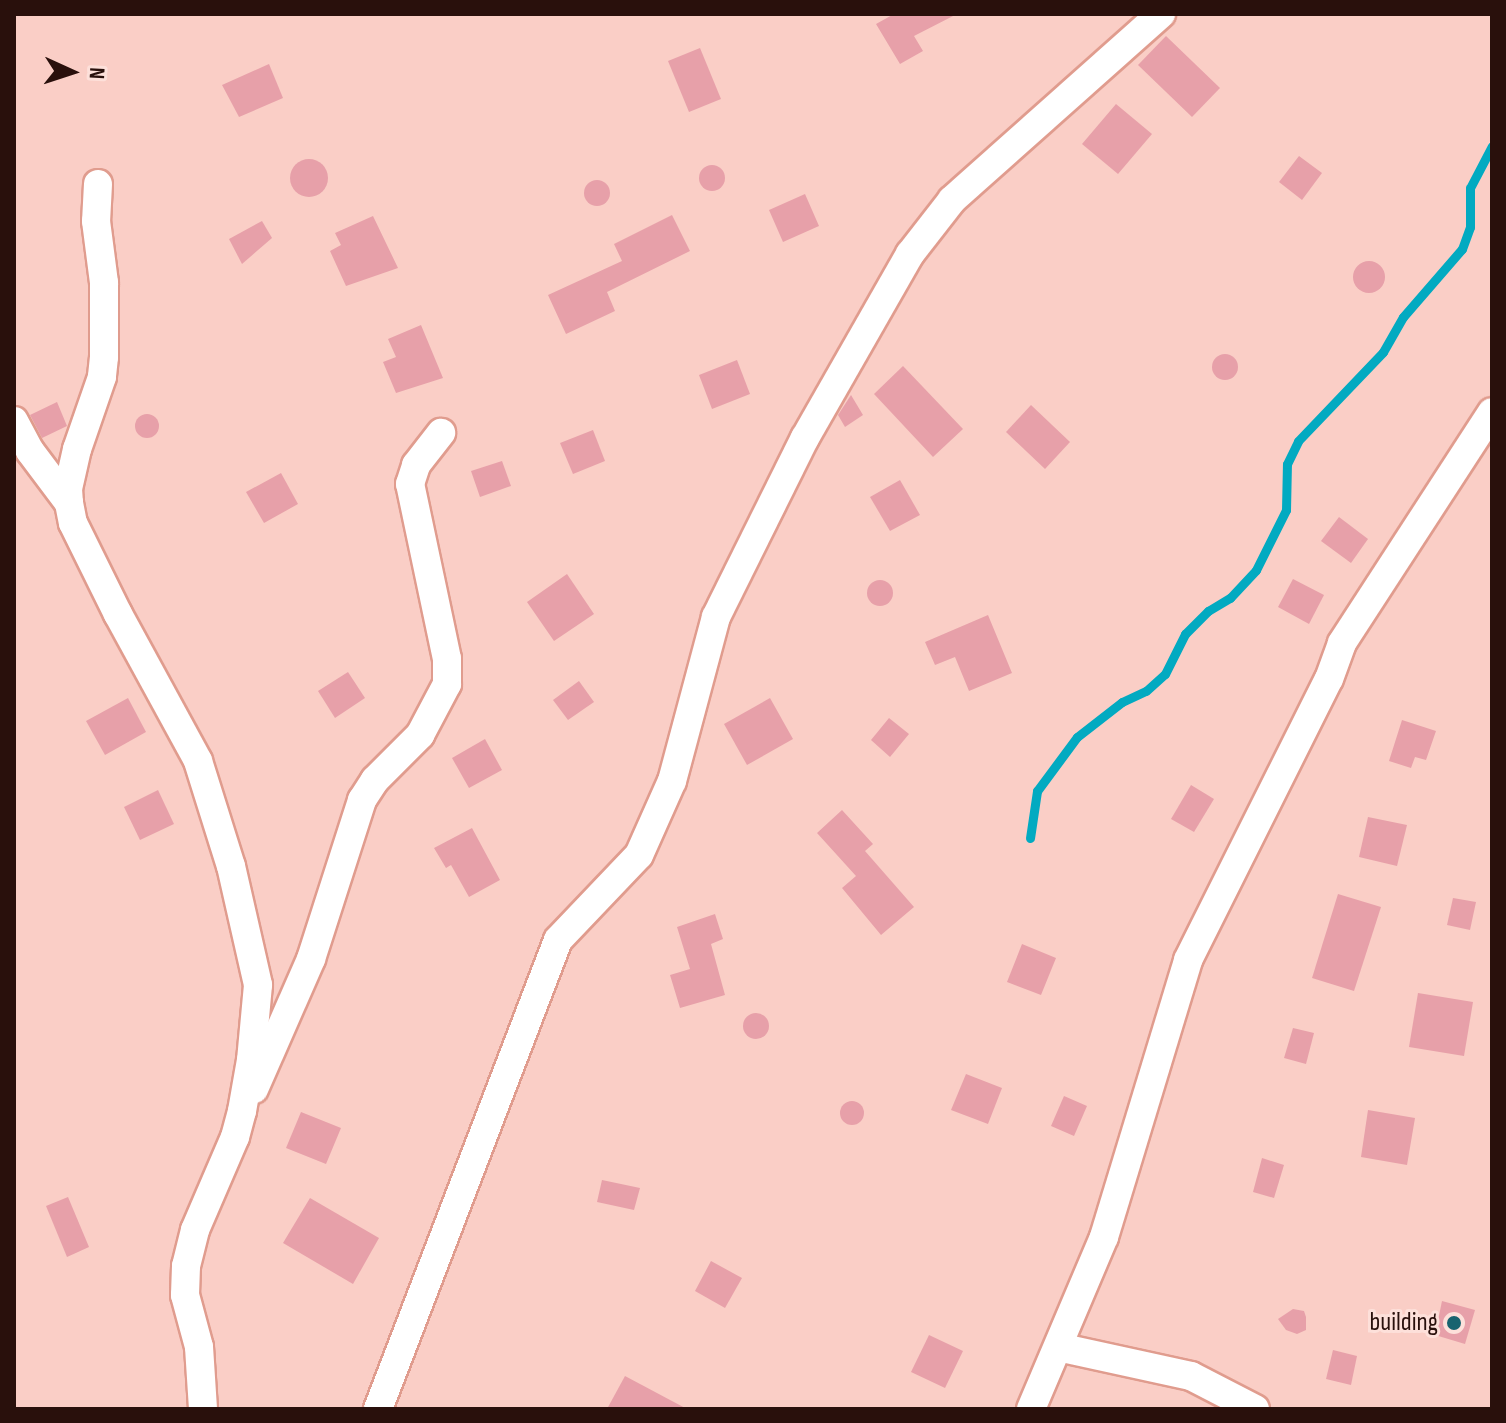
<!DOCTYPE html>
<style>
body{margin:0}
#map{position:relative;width:1506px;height:1423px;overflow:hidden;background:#facec6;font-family:"Sofia Sans Condensed",sans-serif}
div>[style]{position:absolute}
.stream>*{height:9px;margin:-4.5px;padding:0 4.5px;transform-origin:4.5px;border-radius:4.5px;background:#02aac1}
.building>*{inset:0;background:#e7a0a9}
.round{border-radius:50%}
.roads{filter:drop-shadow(2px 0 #e09c8e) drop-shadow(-2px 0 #e09c8e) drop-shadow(0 2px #e09c8e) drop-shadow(0 -2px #e09c8e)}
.street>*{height:28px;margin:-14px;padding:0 14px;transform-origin:14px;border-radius:14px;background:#fff}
.dots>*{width:22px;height:22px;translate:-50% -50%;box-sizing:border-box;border:4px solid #fde0da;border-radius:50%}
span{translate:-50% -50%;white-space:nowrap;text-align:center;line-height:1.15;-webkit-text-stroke:6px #fde0da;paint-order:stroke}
.poi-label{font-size:26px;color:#29100c}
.right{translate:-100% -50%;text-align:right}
.frame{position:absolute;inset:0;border:16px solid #29100c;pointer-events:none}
.north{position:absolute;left:32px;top:32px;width:80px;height:80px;-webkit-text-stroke:6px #fde0da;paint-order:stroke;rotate:93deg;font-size:22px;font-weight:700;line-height:32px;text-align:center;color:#29100c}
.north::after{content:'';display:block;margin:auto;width:28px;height:36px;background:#29100c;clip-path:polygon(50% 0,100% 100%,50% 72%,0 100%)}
</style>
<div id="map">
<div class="stream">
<div style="left:1030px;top:838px;width:48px;rotate:-81.5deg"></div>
<div style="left:1037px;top:791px;width:67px;rotate:-53.5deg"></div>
<div style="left:1077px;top:737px;width:57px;rotate:-37.9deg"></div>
<div style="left:1122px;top:702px;width:26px;rotate:-25deg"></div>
<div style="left:1146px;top:691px;width:25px;rotate:-42deg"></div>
<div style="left:1165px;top:674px;width:45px;rotate:-63.4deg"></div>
<div style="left:1185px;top:634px;width:33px;rotate:-45deg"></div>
<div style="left:1208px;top:611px;width:26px;rotate:-31deg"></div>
<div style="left:1230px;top:598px;width:38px;rotate:-47deg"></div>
<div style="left:1256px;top:570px;width:67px;rotate:-63.4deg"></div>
<div style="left:1286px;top:510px;width:46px;rotate:-88.8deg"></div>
<div style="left:1287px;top:464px;width:25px;rotate:-64deg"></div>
<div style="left:1298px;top:441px;width:123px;rotate:-46.3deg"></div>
<div style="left:1383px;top:352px;width:40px;rotate:-60.3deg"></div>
<div style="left:1403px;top:317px;width:90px;rotate:-49.1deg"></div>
<div style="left:1462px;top:249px;width:23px;rotate:-70deg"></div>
<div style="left:1470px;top:227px;width:39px;rotate:-90deg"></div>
<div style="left:1470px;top:188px;width:47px;rotate:-62.4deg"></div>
</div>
<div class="building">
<div style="clip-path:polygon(894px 14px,957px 14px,914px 36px,923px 51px,900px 64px,876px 24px)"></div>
<div style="clip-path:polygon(1166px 36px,1220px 88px,1192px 117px,1138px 65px)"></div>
<div style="clip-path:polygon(700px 48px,721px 99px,689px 112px,668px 61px)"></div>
<div style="clip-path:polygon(269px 64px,283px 98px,239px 117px,222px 85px)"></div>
<div style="clip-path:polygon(1116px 104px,1152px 134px,1118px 174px,1082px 144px)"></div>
<div style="clip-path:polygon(1299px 156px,1322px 173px,1302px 200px,1279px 182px)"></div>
<div class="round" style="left:290px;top:159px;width:38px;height:38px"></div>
<div class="round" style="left:699px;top:165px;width:26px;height:26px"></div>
<div class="round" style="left:584px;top:180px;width:26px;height:26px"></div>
<div style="clip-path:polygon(805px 194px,819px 226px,783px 242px,769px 210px)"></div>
<div style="clip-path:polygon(672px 215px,690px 251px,607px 292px,615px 311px,566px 334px,548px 295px,622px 261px,614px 244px)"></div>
<div style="clip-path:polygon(373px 216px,398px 268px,346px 286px,330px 251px,341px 245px,335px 233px)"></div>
<div style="clip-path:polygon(262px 221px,272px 238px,242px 264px,229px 239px)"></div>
<div class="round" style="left:1353px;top:261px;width:32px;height:32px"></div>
<div style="clip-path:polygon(421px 325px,443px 378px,396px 393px,383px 362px,396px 357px,388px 339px)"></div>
<div class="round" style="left:1212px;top:354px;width:26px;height:26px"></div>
<div style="clip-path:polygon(737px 360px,750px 394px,712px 409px,699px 375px)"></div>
<div style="clip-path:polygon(903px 366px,963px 429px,933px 457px,874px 394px)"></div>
<div style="clip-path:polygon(851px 395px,863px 415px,845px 427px,838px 415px)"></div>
<div style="clip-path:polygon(57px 402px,67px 426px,42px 438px,30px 415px)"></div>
<div style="clip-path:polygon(1031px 405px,1070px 442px,1045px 469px,1006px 432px)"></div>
<div class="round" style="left:135px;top:414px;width:24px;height:24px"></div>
<div style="clip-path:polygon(593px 430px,605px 461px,573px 474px,560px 443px)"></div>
<div style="clip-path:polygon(502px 461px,511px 486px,480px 497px,471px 471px)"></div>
<div style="clip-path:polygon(281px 473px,298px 504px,264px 523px,246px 492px)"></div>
<div style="clip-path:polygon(900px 480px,920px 515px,890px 531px,870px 497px)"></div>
<div style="clip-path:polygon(1339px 517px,1368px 539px,1351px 563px,1321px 541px)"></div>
<div style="clip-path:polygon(567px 574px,594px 614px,554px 641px,527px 602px)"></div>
<div style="clip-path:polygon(1293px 579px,1324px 595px,1309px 624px,1278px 607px)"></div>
<div class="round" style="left:867px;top:580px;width:26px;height:26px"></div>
<div style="clip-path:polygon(988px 615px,1012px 673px,969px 691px,955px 657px,935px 665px,925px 642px)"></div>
<div style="clip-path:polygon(348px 672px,365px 698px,335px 718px,318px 691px)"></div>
<div style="clip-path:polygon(579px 681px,594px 702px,568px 720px,553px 700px)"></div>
<div style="clip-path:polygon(128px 698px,146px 732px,105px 755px,86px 721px)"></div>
<div style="clip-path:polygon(770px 698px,793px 739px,747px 765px,724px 724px)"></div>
<div style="clip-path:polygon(889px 718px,909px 734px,890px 757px,871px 740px)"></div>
<div style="clip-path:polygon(1402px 720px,1436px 731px,1426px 760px,1415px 757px,1411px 768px,1389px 761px)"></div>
<div style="clip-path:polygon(485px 739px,502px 770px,469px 788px,452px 758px)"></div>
<div style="clip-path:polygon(1191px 785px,1214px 799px,1194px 832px,1171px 819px)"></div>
<div style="clip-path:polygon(158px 790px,174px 824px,140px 840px,124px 807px)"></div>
<div style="clip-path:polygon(842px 810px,873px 844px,865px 851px,914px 907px,881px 935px,842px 888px,856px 876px,817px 833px)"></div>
<div style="clip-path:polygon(1368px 817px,1407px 825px,1397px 866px,1359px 857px)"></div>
<div style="clip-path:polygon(472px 828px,500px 880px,469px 897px,451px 865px,446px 868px,434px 848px)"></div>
<div style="clip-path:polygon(1338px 894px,1381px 907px,1354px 991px,1312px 978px)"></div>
<div style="clip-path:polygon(1453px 898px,1476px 902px,1470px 930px,1447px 925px)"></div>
<div style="clip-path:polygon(715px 914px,723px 939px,711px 944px,725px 995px,680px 1008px,670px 975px,690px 969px,677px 927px)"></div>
<div style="clip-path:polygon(1022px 944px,1056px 958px,1041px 995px,1007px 982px)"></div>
<div style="clip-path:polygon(1418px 993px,1473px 1002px,1464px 1056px,1409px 1047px)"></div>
<div class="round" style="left:743px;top:1013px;width:26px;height:26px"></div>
<div style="clip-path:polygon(1293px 1028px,1314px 1033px,1306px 1064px,1284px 1058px)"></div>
<div style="clip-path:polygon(966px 1074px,1002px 1088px,988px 1124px,951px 1110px)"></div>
<div style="clip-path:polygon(1064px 1096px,1087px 1106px,1074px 1136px,1051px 1126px)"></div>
<div class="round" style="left:840px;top:1101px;width:24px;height:24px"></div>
<div style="clip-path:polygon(1368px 1110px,1415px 1118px,1407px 1165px,1361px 1157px)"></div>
<div style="clip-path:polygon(301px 1112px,341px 1128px,326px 1164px,286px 1148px)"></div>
<div style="clip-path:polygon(1262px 1158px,1284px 1165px,1274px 1198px,1253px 1192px)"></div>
<div style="clip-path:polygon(602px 1180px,640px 1188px,634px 1210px,597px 1202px)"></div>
<div style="clip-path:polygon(68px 1197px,89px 1247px,67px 1257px,46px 1206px)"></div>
<div style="clip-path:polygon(310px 1198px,379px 1238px,353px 1284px,283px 1243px)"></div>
<div style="clip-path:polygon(711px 1261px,742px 1278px,725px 1308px,695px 1291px)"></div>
<div style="clip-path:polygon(1442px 1301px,1475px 1310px,1465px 1344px,1435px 1335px)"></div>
<div style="clip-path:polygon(1293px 1309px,1304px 1311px,1306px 1317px,1306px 1330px,1297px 1334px,1286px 1330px,1278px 1319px)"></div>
<div style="clip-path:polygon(929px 1335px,963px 1351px,945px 1388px,911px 1372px)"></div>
<div style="clip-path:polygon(1333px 1350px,1357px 1356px,1351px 1385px,1326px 1379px)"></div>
<div style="clip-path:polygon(625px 1376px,687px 1409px,607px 1409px)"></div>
</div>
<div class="roads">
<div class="street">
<div style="left:98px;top:184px;width:37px;rotate:93deg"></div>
<div style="left:96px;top:221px;width:63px;rotate:82.6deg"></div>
<div style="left:104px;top:283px;width:74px;rotate:90deg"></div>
<div style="left:104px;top:357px;width:20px;rotate:96deg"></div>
<div style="left:102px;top:377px;width:76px;rotate:109.1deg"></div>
<div style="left:77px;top:449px;width:41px;rotate:102.7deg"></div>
<div style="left:68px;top:489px;width:14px;rotate:86deg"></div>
<div style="left:69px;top:503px;width:20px;rotate:79deg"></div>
<div style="left:73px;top:523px;width:102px;rotate:63.7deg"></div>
<div style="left:118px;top:614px;width:167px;rotate:61.4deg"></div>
<div style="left:198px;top:761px;width:110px;rotate:72.6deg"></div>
<div style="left:231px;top:866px;width:122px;rotate:77.2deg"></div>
<div style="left:258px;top:985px;width:75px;rotate:95.3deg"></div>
<div style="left:251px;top:1060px;width:52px;rotate:100deg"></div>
<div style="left:242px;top:1111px;width:27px;rotate:105deg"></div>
<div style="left:235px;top:1137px;width:101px;rotate:113.3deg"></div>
<div style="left:195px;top:1230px;width:37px;rotate:104deg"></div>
<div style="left:186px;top:1266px;width:29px;rotate:92deg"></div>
<div style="left:185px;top:1295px;width:54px;rotate:74.9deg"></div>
<div style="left:199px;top:1347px;width:62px;rotate:86.3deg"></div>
<div style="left:14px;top:421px;width:34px;rotate:62deg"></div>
<div style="left:30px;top:451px;width:65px;rotate:53.1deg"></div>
<div style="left:254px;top:1089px;width:142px;rotate:-66.3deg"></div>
<div style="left:311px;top:959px;width:167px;rotate:-72.2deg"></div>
<div style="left:362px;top:800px;width:24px;rotate:-57deg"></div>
<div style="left:375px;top:780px;width:64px;rotate:-45deg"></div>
<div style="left:420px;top:735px;width:58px;rotate:-62.1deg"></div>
<div style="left:447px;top:684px;width:25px;rotate:-90deg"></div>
<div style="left:447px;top:659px;width:179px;rotate:-101.9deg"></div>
<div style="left:410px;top:484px;width:20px;rotate:-72deg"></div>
<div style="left:416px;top:465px;width:41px;rotate:-52deg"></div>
<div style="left:1058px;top:1347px;width:136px;rotate:12.3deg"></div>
<div style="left:1191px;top:1376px;width:72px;rotate:27.3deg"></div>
<div style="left:378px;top:1409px;width:502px;rotate:-69deg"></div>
<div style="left:558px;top:940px;width:117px;rotate:-46.4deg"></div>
<div style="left:639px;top:855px;width:81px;rotate:-66deg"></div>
<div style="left:672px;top:781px;width:170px;rotate:-75deg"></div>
<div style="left:716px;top:617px;width:200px;rotate:-63.6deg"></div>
<div style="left:805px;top:438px;width:212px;rotate:-60.3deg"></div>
<div style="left:910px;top:254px;width:68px;rotate:-52.1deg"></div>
<div style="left:952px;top:200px;width:280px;rotate:-41.7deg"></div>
<div style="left:1031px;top:1409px;width:187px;rotate:-67deg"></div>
<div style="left:1104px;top:1237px;width:289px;rotate:-73.1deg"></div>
<div style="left:1188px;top:960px;width:314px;rotate:-63.4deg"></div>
<div style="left:1329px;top:679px;width:38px;rotate:-70deg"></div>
<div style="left:1342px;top:643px;width:275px;rotate:-57deg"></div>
</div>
</div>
<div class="dots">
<div style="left:1454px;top:1323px;background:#18636f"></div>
</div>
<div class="poi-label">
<span class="right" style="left:1438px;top:1323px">building</span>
</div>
<div class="frame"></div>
<div class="north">N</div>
</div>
